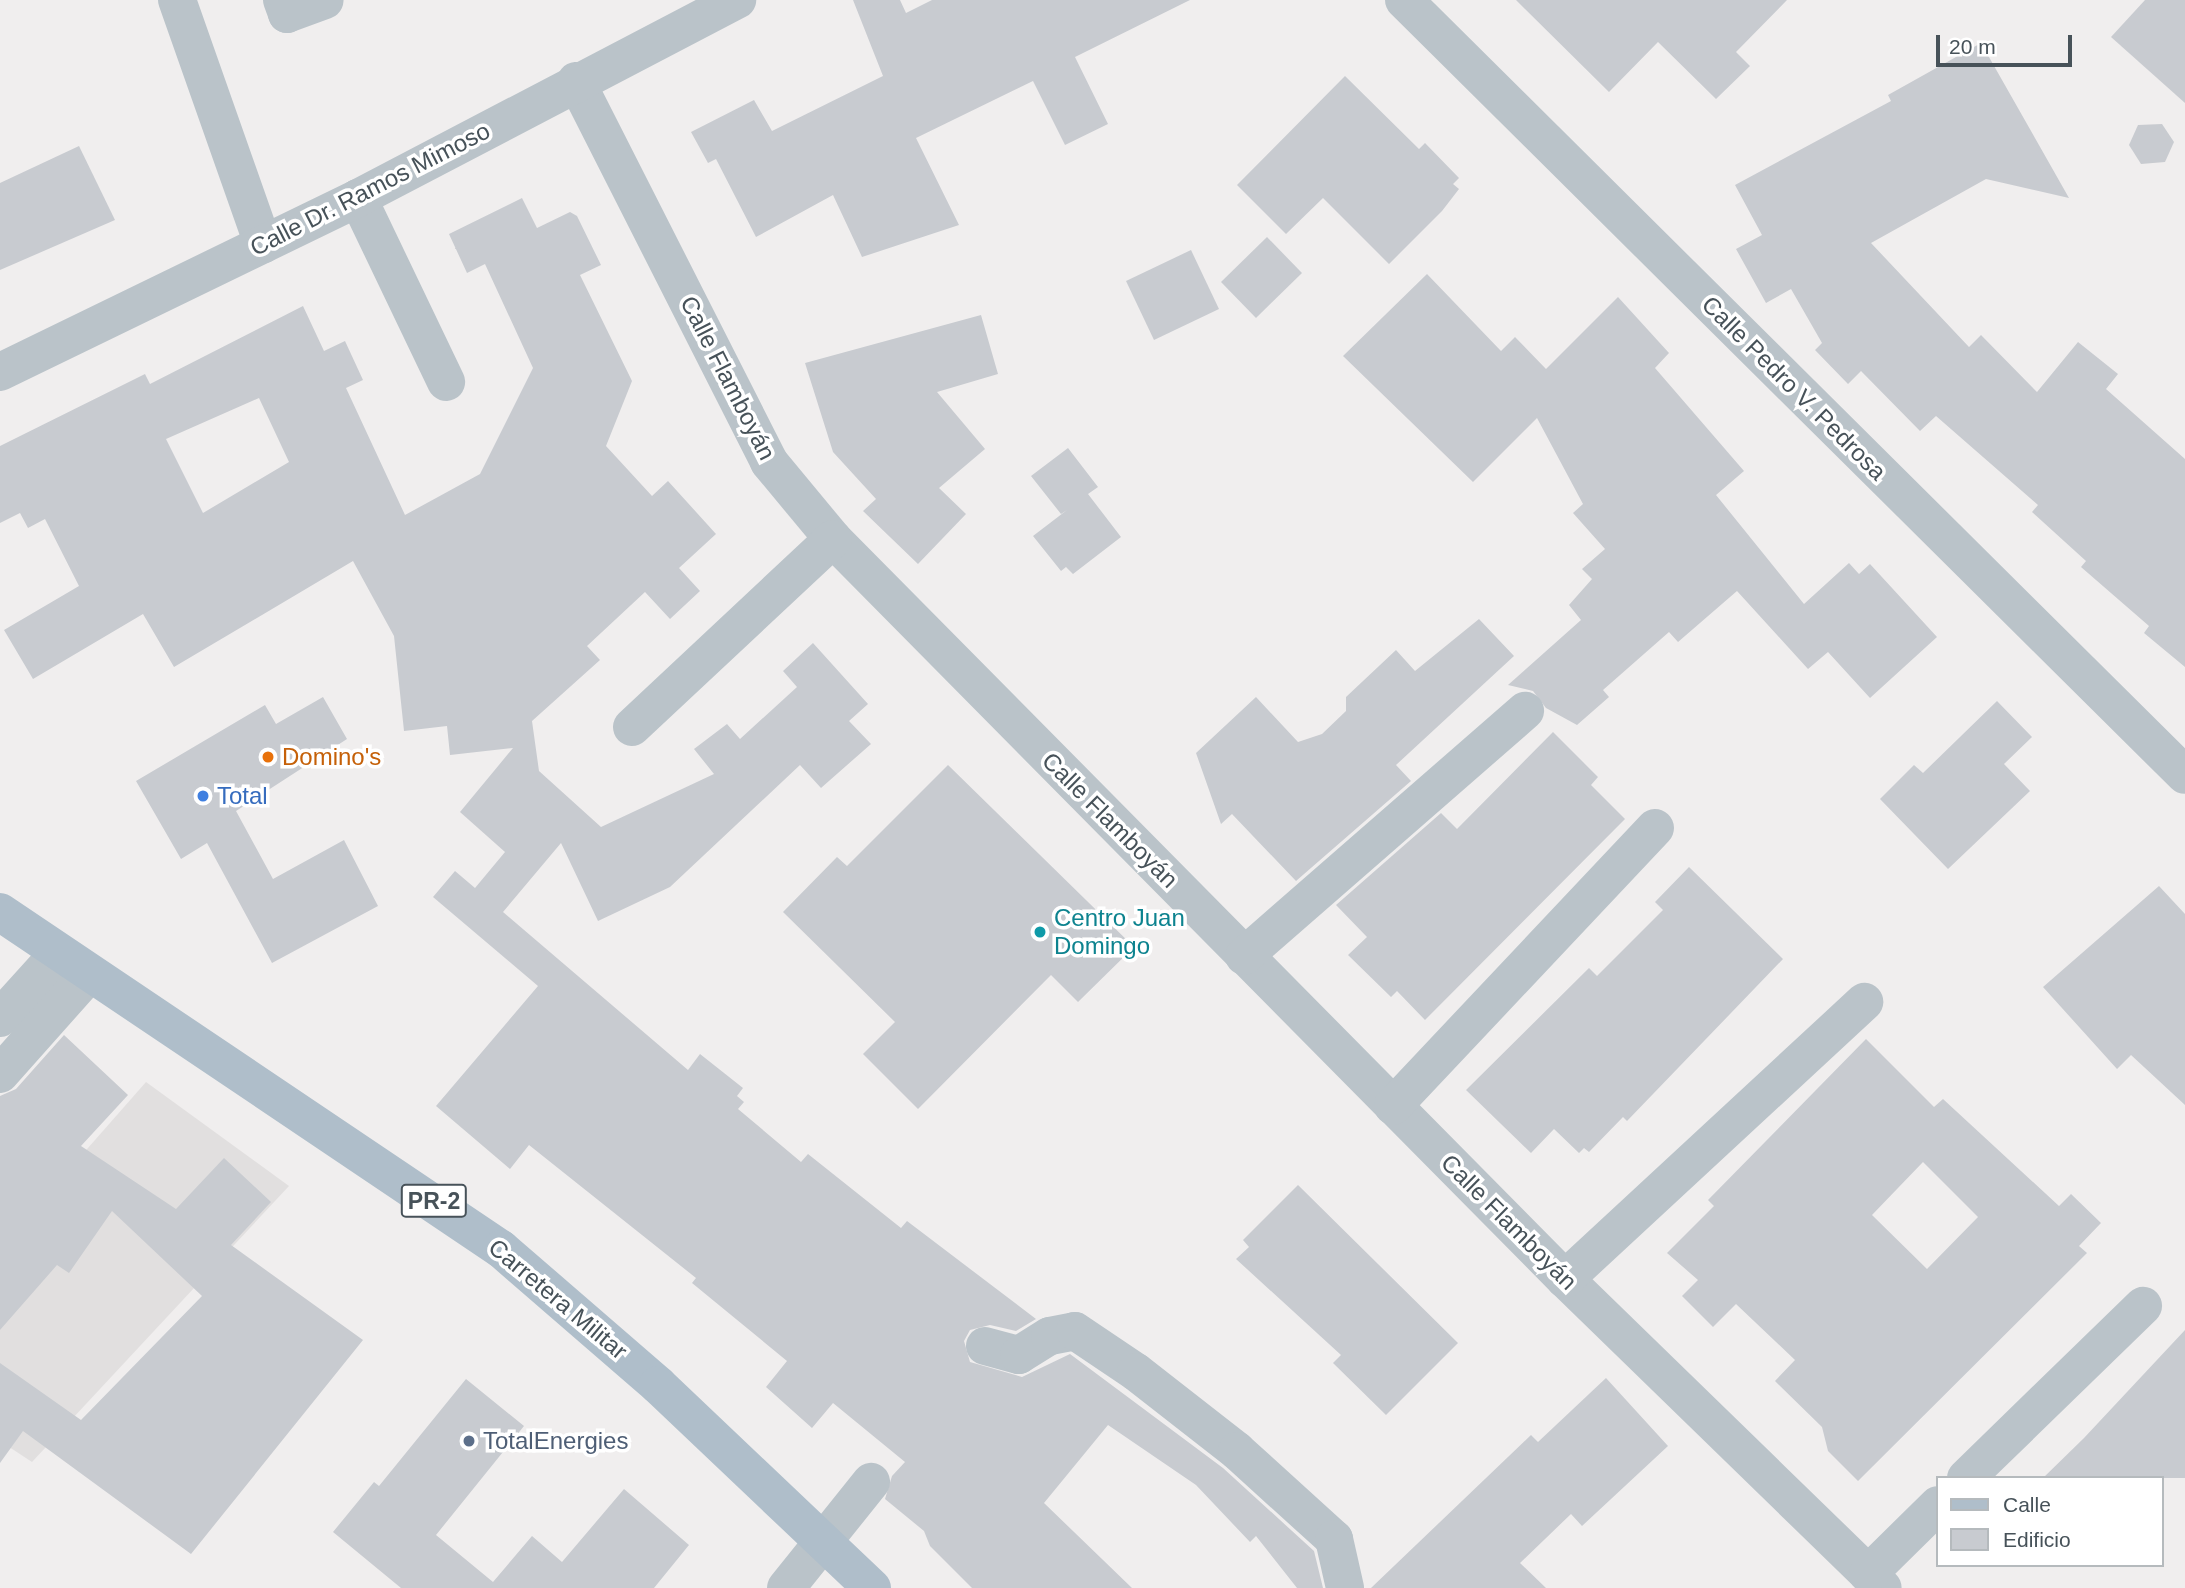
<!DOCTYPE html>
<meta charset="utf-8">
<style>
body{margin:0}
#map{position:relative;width:2185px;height:1588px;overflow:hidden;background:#f0eeee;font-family:Arial,sans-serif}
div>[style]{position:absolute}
.education>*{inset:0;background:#e1dfdf}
.building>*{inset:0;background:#c8cbd0}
.minor>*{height:38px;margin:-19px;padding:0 19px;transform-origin:19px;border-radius:19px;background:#bac3c9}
.major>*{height:38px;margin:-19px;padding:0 19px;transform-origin:19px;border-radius:19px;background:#afbeca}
.dots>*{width:19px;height:19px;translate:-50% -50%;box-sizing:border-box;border:4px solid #fff;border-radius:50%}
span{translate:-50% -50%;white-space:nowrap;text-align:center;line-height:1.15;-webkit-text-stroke:7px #fff;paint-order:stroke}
.shield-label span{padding:2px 5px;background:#fff;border:2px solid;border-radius:5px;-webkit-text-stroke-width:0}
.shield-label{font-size:23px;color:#475259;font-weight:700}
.street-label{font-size:24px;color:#475259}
.food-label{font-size:24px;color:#c56008}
.left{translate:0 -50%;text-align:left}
.shop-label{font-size:24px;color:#366cbe}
.culture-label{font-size:24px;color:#0d838f}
.service-label{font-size:24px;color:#4e5e75}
.legend{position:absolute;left:1936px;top:1476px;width:228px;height:91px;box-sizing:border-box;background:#fff;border:2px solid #b5babd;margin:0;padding:9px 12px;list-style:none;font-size:21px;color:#475259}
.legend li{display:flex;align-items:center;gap:14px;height:35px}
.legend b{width:35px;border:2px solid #b5babd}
.scale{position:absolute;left:1936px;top:35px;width:136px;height:32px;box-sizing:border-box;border:4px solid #475259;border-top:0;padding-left:9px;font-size:21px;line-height:24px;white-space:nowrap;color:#475259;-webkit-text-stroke:5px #fff;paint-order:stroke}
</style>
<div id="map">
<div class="education">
<div style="clip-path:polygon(146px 1082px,289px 1186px,32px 1462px,0 1441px,0 1248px)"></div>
</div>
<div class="building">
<div style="clip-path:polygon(853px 0,900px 0,906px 13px,932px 0,1190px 0,1075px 57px,1108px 124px,1065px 145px,1033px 81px,916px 138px,959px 225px,862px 257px,833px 195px,756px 237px,716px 159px,708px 163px,691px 132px,754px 100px,772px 131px,883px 76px)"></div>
<div style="clip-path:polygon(1516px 0,1787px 0,1736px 52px,1750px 66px,1716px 99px,1658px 42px,1609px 92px)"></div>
<div style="clip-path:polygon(2145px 0,2185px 0,2185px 103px,2111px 37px)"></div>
<div style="clip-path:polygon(1981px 43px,2069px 198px,1986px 179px,1871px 243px,1969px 347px,1981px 335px,2037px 392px,2078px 342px,2118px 374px,2106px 389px,2185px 459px,2185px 667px,2144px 633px,2149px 626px,2081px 567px,2086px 561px,2032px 512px,2038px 505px,1936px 416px,1920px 431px,1861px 371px,1848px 384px,1815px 350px,1822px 343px,1791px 289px,1766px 303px,1736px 249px,1762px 235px,1735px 185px,1891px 101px,1888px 95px)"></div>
<div style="clip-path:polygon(1345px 76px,1419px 149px,1425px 143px,1459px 178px,1453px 184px,1459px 189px,1442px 211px,1389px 264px,1323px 198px,1286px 234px,1237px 185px)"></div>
<div style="clip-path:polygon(2162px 124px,2174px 142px,2165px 162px,2141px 164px,2129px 145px,2138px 125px)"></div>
<div style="clip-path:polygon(79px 146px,115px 220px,0 270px,0 183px)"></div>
<div style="clip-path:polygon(evenodd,522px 198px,537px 228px,570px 212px,577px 216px,601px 265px,580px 275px,632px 381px,606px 446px,652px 496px,668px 481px,716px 534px,679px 568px,700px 591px,670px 619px,645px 592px,587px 646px,600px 660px,532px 721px,539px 771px,601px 827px,714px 774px,694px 749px,727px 724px,740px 739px,797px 687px,783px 671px,813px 643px,868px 704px,849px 721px,871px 744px,821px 788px,800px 765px,670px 887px,598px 921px,561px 843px,503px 912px,688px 1070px,700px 1054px,743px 1088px,737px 1096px,744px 1102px,738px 1109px,801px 1162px,808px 1154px,901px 1228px,907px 1221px,1036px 1319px,1016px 1331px,990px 1325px,970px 1330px,964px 1341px,970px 1362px,1022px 1377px,1070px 1354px,1223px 1468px,1314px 1551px,1323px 1588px,1297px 1588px,1256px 1536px,1250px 1542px,1196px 1485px,1108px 1425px,1044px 1503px,1132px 1588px,972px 1588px,930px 1546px,924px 1531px,885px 1499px,892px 1476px,905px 1462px,833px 1403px,812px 1428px,766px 1387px,787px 1361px,692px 1283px,696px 1278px,529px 1145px,510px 1169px,436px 1106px,538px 986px,433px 897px,455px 871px,475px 888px,505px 852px,460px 812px,513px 748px,450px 755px,447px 726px,404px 731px,394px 636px,353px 561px,174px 667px,143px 614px,33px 679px,4px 630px,79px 586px,45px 519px,28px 528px,20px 513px,0 523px,0 446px,145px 374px,150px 384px,303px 306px,324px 351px,345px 341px,363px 380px,346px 388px,405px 515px,480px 474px,533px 368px,485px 264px,467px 273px,449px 234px,522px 198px,259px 398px,289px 462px,203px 513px,166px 439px,259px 398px)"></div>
<div style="clip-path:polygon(1267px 237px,1302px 273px,1256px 318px,1221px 282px)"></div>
<div style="clip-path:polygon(1191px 250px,1219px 309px,1154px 340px,1126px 281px)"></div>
<div style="clip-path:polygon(1427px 274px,1501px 351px,1515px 337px,1546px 369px,1618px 297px,1669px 353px,1655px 368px,1744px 471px,1716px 495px,1804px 604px,1849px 563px,1859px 574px,1870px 564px,1937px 637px,1870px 698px,1828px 652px,1808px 669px,1737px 591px,1678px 642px,1669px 632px,1603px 690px,1609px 697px,1577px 725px,1546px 708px,1533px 691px,1508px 685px,1581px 620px,1569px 605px,1592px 579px,1582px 569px,1605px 549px,1573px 513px,1583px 504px,1537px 418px,1473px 482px,1343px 356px)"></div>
<div style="clip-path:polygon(981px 315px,998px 374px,937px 392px,985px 449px,939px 488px,966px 514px,918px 564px,863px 511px,876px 499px,833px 452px,805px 363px)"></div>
<div style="clip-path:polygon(1068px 448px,1098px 487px,1088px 494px,1121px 537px,1073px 574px,1066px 567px,1061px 571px,1033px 536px,1067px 510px,1061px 514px,1031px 476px)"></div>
<div style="clip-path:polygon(1479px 619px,1514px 656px,1396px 765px,1411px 781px,1296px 881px,1232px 814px,1221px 824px,1196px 753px,1256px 697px,1298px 742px,1322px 734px,1346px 711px,1346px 697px,1396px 650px,1415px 671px)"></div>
<div style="clip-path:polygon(323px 697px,347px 739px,236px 811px,273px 879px,344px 840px,378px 906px,272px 963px,207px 843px,181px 859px,136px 781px,265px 705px,276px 724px)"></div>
<div style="clip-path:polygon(1997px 701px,2032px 737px,2004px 764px,2030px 791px,1948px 869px,1880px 799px,1914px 765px,1923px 773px)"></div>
<div style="clip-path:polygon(1553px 732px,1598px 777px,1591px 785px,1625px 819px,1425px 1020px,1397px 991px,1391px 997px,1348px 955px,1367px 937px,1336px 905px,1441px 813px,1457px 829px)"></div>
<div style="clip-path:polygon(948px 765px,1134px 947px,1078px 1002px,1051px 975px,918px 1109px,863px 1054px,895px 1022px,783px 912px,837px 857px,847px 866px)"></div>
<div style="clip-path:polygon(1689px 867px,1783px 959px,1627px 1121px,1623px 1117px,1589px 1152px,1584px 1148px,1579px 1153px,1554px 1129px,1531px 1153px,1466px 1090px,1589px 968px,1597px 976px,1663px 910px,1655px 902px)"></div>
<div style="clip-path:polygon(2159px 886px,2185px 914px,2185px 1105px,2131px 1055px,2117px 1069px,2043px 987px)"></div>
<div style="clip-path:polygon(64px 1035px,128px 1095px,81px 1146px,176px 1209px,224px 1158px,271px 1202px,231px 1245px,363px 1340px,191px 1554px,23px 1431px,0 1463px,0 1363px,81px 1420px,202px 1296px,112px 1211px,69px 1273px,57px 1265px,0 1330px,0 1096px,16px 1089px)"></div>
<div style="clip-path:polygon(evenodd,1866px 1039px,1934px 1107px,1943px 1099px,2059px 1206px,2071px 1194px,2101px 1223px,2079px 1246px,2087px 1253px,1858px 1481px,1828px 1451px,1822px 1427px,1775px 1381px,1795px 1360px,1736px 1304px,1713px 1327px,1682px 1296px,1698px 1280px,1667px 1253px,1714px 1206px,1708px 1200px,1866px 1039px,1923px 1162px,1978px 1217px,1927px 1269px,1872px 1215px,1923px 1162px)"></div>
<div style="clip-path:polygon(1298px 1185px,1458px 1343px,1386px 1415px,1333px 1363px,1341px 1355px,1236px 1259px,1249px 1247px,1243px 1240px)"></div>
<div style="clip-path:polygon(2185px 1330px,2185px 1478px,2043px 1478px,2084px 1438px)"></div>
<div style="clip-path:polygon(1606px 1378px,1668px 1446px,1582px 1526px,1571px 1514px,1520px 1563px,1546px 1588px,1371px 1588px,1531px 1435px,1538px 1442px)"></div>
<div style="clip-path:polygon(466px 1379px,524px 1426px,436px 1535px,493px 1582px,532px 1536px,562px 1562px,624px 1489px,689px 1545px,654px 1588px,401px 1588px,333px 1532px,374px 1482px,379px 1486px)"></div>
</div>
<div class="minor">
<div style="left:177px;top:0;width:259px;rotate:70.6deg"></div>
<div style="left:282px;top:0;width:15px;rotate:70deg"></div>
<div style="left:287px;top:14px;width:40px;rotate:-20.2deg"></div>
<div style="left:1404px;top:0;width:1100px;rotate:44.78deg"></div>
<div style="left:576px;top:81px;width:427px;rotate:63.1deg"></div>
<div style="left:769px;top:462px;width:100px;rotate:50.3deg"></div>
<div style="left:833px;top:539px;width:1041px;rotate:45.31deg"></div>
<div style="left:1565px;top:1279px;width:443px;rotate:44.2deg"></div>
<div style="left:358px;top:198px;width:204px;rotate:64.4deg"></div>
<div style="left:0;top:372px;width:398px;rotate:-25.9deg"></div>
<div style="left:358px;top:198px;width:428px;rotate:-27.6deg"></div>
<div style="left:632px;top:727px;width:275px;rotate:-43.1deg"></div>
<div style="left:1244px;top:956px;width:373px;rotate:-41.1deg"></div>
<div style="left:0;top:1018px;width:86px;rotate:-47.8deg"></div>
<div style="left:0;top:1074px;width:132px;rotate:-48.4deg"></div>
<div style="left:1393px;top:1106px;width:382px;rotate:-46.7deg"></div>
<div style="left:1565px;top:1279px;width:408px;rotate:-42.8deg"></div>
<div style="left:985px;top:1346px;width:35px;rotate:15deg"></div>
<div style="left:1019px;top:1355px;width:36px;rotate:-32deg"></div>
<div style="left:1050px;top:1336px;width:25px;rotate:-11deg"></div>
<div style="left:1075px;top:1331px;width:73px;rotate:33.9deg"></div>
<div style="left:1136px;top:1372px;width:128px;rotate:38deg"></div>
<div style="left:1237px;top:1451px;width:131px;rotate:42.2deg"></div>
<div style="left:1334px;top:1539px;width:50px;rotate:77.3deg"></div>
<div style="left:1966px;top:1478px;width:247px;rotate:-44.2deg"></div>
<div style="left:1868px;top:1574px;width:98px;rotate:-44.6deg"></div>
<div style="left:786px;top:1588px;width:136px;rotate:-51.3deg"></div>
</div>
<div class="major">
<div style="left:0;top:912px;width:604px;rotate:33.93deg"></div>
<div style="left:501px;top:1249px;width:208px;rotate:40.9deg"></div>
<div style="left:658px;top:1385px;width:295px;rotate:43.5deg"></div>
</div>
<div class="dots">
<div style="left:268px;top:757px;background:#e8710a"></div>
<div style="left:203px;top:796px;background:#3f7fe0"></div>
<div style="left:1040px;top:932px;background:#0f9aa8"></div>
<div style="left:469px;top:1441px;background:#5c6f8a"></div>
</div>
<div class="shield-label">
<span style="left:434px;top:1201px">PR-2</span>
</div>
<div class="street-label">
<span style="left:370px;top:189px;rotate:-27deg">Calle Dr. Ramos Mimoso</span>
<span style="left:728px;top:378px;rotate:63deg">Calle Flamboyán</span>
<span style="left:1794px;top:388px;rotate:45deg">Calle Pedro V. Pedrosa</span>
<span style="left:1110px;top:820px;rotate:45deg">Calle Flamboyán</span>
<span style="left:1509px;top:1222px;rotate:45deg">Calle Flamboyán</span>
<span style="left:558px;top:1299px;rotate:40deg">Carretera Militar</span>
</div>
<div class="food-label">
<span class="left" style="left:282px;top:757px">Domino's</span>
</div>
<div class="shop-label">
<span class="left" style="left:217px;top:796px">Total</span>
</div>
<div class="culture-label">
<span class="left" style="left:1054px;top:932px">Centro Juan<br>Domingo</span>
</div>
<div class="service-label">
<span class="left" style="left:483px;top:1441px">TotalEnergies</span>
</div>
<ul class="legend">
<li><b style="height:9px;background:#afbeca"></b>Calle</li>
<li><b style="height:19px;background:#c8cbd0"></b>Edificio</li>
</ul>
<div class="scale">20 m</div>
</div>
